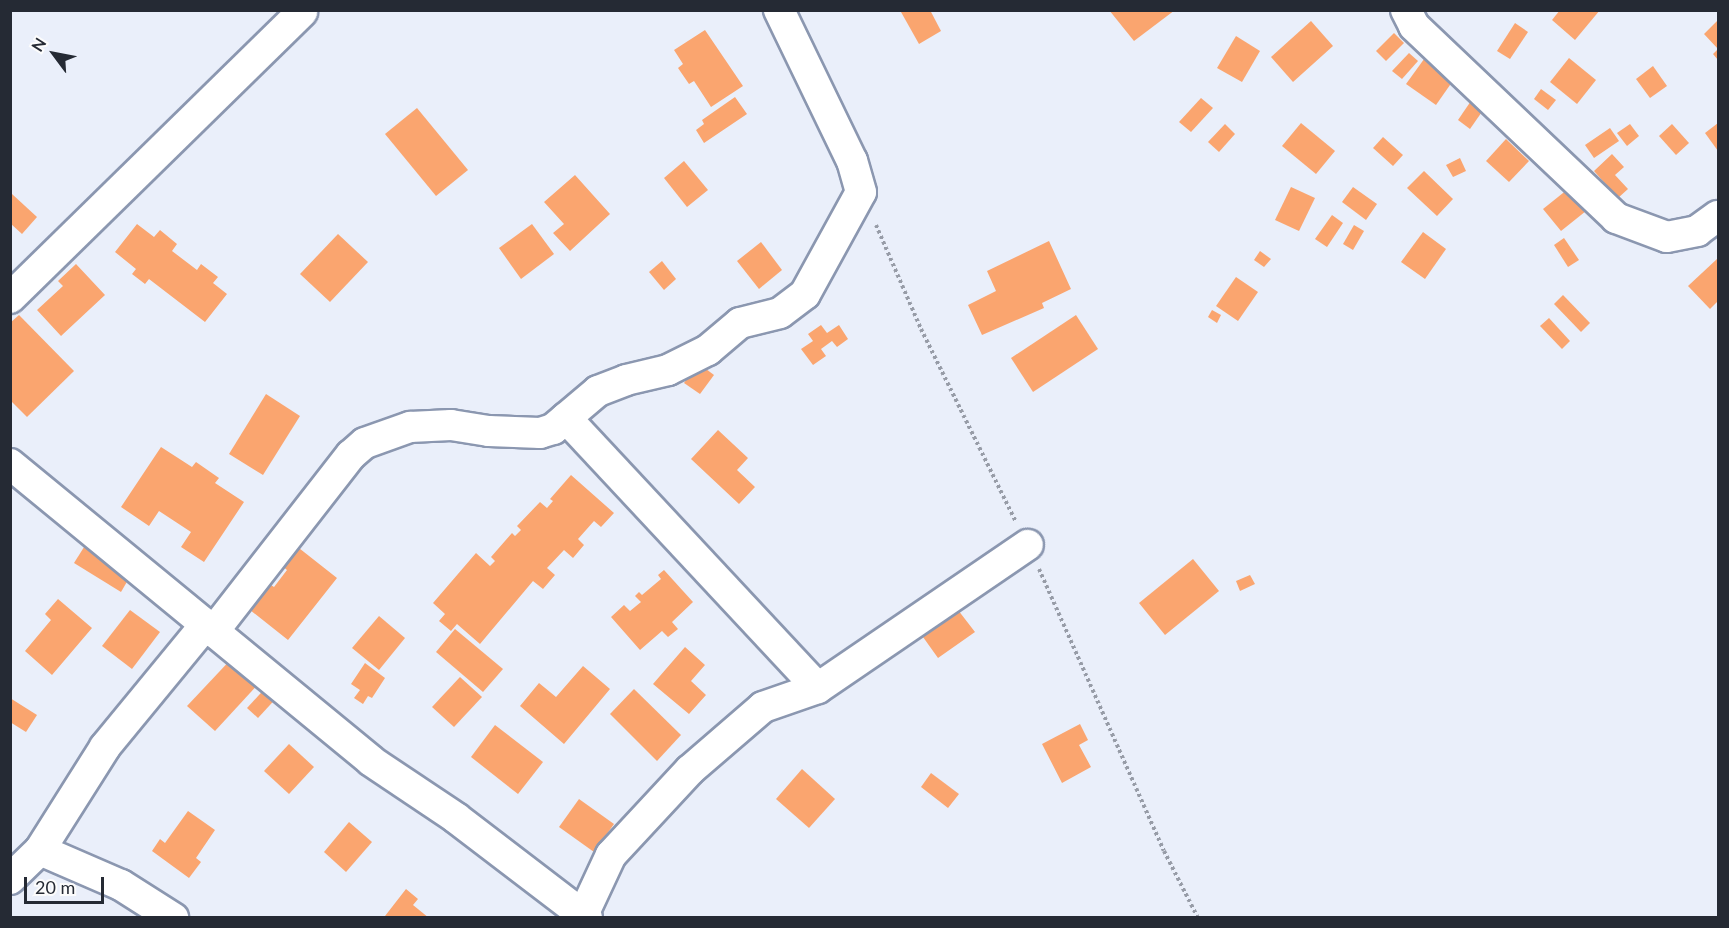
<!DOCTYPE html>
<style>
body{margin:0}
#map{position:relative;width:1729px;height:928px;overflow:hidden;background:#eaeffa;font-family:Lato,sans-serif}
div>[style]{position:absolute}
.building>*{inset:0;background:#faa56f}
.path>*{height:4px;margin-top:-2px;transform-origin:0;background:repeating-linear-gradient(90deg,#979ca7 0 3px,transparent 0 6px)}
.roads{filter:drop-shadow(2px 0 #8b97b0) drop-shadow(-2px 0 #8b97b0) drop-shadow(0 2px #8b97b0) drop-shadow(0 -2px #8b97b0)}
.minor>*{height:30px;margin:-15px;padding:0 15px;transform-origin:15px;border-radius:15px;background:#fff}
span{translate:-50% -50%;white-space:nowrap;text-align:center;line-height:1.15;-webkit-text-stroke:5px #fcfcfc;paint-order:stroke}
.frame{position:absolute;inset:0;border:12px solid #252a34;pointer-events:none}
.north{position:absolute;left:24px;top:24px;width:60px;height:60px;-webkit-text-stroke:4px #fcfcfc;paint-order:stroke;rotate:302deg;font-size:16px;font-weight:700;line-height:24px;text-align:center;color:#252a34}
.north::after{content:'';display:block;margin:auto;width:21px;height:27px;background:#252a34;clip-path:polygon(50% 0,100% 100%,50% 72%,0 100%)}
.scale{position:absolute;left:24px;top:877px;width:80px;height:27px;box-sizing:border-box;border:3px solid #252a34;border-top:0;padding-left:8px;font-size:18px;line-height:21px;white-space:nowrap;color:#252a34;-webkit-text-stroke:4px #fcfcfc;paint-order:stroke}
</style>
<div id="map">
<div class="building">
<div style="clip-path:polygon(904px 10px,930px 10px,941px 31px,919px 44px,901px 12px)"></div>
<div style="clip-path:polygon(1109px 10px,1175px 10px,1134px 41px)"></div>
<div style="clip-path:polygon(1560px 10px,1600px 10px,1575px 40px,1552px 20px)"></div>
<div style="clip-path:polygon(1718px 20px,1718px 60px,1713px 54px,1718px 49px,1704px 34px)"></div>
<div style="clip-path:polygon(1311px 21px,1333px 46px,1293px 82px,1271px 57px)"></div>
<div style="clip-path:polygon(1515px 23px,1528px 32px,1510px 59px,1497px 51px)"></div>
<div style="clip-path:polygon(705px 30px,743px 86px,711px 107px,694px 81px,689px 84px,678px 68px,683px 64px,674px 50px)"></div>
<div style="clip-path:polygon(1394px 33px,1404px 43px,1386px 61px,1376px 51px)"></div>
<div style="clip-path:polygon(1236px 36px,1260px 51px,1242px 82px,1217px 68px)"></div>
<div style="clip-path:polygon(1409px 53px,1418px 61px,1402px 79px,1392px 71px)"></div>
<div style="clip-path:polygon(1427px 55px,1457px 75px,1436px 105px,1406px 84px)"></div>
<div style="clip-path:polygon(1569px 58px,1596px 80px,1577px 104px,1550px 82px)"></div>
<div style="clip-path:polygon(1653px 66px,1667px 86px,1650px 98px,1636px 79px)"></div>
<div style="clip-path:polygon(1541px 89px,1556px 100px,1548px 110px,1534px 99px)"></div>
<div style="clip-path:polygon(735px 97px,747px 114px,704px 143px,696px 130px,704px 124px,702px 120px)"></div>
<div style="clip-path:polygon(1201px 98px,1213px 108px,1191px 132px,1179px 122px)"></div>
<div style="clip-path:polygon(1473px 98px,1486px 106px,1470px 129px,1458px 120px)"></div>
<div style="clip-path:polygon(417px 108px,468px 170px,436px 196px,385px 134px)"></div>
<div style="clip-path:polygon(1301px 123px,1335px 151px,1316px 174px,1282px 146px)"></div>
<div style="clip-path:polygon(1718px 123px,1718px 151px,1705px 133px)"></div>
<div style="clip-path:polygon(1225px 124px,1235px 134px,1219px 152px,1208px 142px)"></div>
<div style="clip-path:polygon(1630px 124px,1639px 136px,1627px 146px,1617px 133px)"></div>
<div style="clip-path:polygon(1672px 124px,1689px 143px,1676px 155px,1659px 136px)"></div>
<div style="clip-path:polygon(1610px 128px,1619px 141px,1594px 158px,1585px 145px)"></div>
<div style="clip-path:polygon(1383px 137px,1403px 155px,1393px 166px,1373px 148px)"></div>
<div style="clip-path:polygon(1506px 139px,1529px 161px,1509px 182px,1486px 161px)"></div>
<div style="clip-path:polygon(1612px 154px,1624px 167px,1615px 175px,1628px 189px,1618px 198px,1594px 171px)"></div>
<div style="clip-path:polygon(1460px 158px,1466px 171px,1453px 177px,1446px 165px)"></div>
<div style="clip-path:polygon(684px 161px,708px 190px,687px 207px,664px 178px)"></div>
<div style="clip-path:polygon(1424px 171px,1453px 199px,1437px 216px,1407px 188px)"></div>
<div style="clip-path:polygon(575px 175px,610px 214px,570px 251px,553px 233px,564px 224px,544px 202px)"></div>
<div style="clip-path:polygon(1291px 187px,1315px 198px,1299px 231px,1275px 220px)"></div>
<div style="clip-path:polygon(1353px 187px,1377px 204px,1366px 220px,1342px 202px)"></div>
<div style="clip-path:polygon(1568px 189px,1586px 211px,1561px 231px,1543px 209px)"></div>
<div style="clip-path:polygon(12px 194px,37px 217px,22px 234px,10px 223px)"></div>
<div style="clip-path:polygon(1332px 215px,1343px 223px,1327px 247px,1315px 239px)"></div>
<div style="clip-path:polygon(137px 224px,154px 237px,160px 230px,177px 244px,172px 251px,197px 270px,201px 264px,218px 277px,213px 283px,227px 294px,205px 322px,149px 279px,145px 284px,132px 274px,136px 269px,115px 252px)"></div>
<div style="clip-path:polygon(532px 224px,554px 254px,521px 279px,499px 248px)"></div>
<div style="clip-path:polygon(1354px 225px,1364px 231px,1353px 250px,1343px 244px)"></div>
<div style="clip-path:polygon(1423px 232px,1446px 249px,1425px 279px,1401px 262px)"></div>
<div style="clip-path:polygon(338px 234px,368px 262px,330px 302px,300px 274px)"></div>
<div style="clip-path:polygon(1564px 238px,1579px 260px,1568px 267px,1554px 245px)"></div>
<div style="clip-path:polygon(1049px 241px,1071px 289px,1042px 303px,1044px 308px,982px 335px,968px 305px,996px 291px,987px 271px)"></div>
<div style="clip-path:polygon(761px 242px,782px 270px,759px 289px,737px 261px)"></div>
<div style="clip-path:polygon(1260px 251px,1271px 259px,1264px 267px,1254px 260px)"></div>
<div style="clip-path:polygon(1717px 259px,1718px 301px,1710px 309px,1688px 286px)"></div>
<div style="clip-path:polygon(662px 261px,676px 279px,664px 290px,649px 272px)"></div>
<div style="clip-path:polygon(76px 264px,105px 295px,61px 336px,37px 310px,63px 286px,58px 281px)"></div>
<div style="clip-path:polygon(1236px 277px,1258px 292px,1238px 321px,1216px 306px)"></div>
<div style="clip-path:polygon(1563px 295px,1590px 323px,1581px 332px,1554px 304px)"></div>
<div style="clip-path:polygon(1212px 310px,1221px 315px,1217px 323px,1208px 317px)"></div>
<div style="clip-path:polygon(19px 315px,74px 371px,27px 417px,10px 400px,10px 323px)"></div>
<div style="clip-path:polygon(1076px 315px,1098px 349px,1033px 392px,1011px 358px)"></div>
<div style="clip-path:polygon(1549px 318px,1570px 341px,1562px 349px,1540px 326px)"></div>
<div style="clip-path:polygon(821px 325px,827px 333px,839px 325px,848px 339px,837px 347px,832px 341px,821px 349px,826px 356px,813px 365px,801px 349px,813px 341px,808px 334px)"></div>
<div style="clip-path:polygon(698px 363px,714px 375px,700px 394px,684px 383px)"></div>
<div style="clip-path:polygon(266px 394px,300px 416px,263px 475px,229px 454px)"></div>
<div style="clip-path:polygon(718px 430px,748px 458px,737px 470px,755px 487px,739px 504px,691px 459px)"></div>
<div style="clip-path:polygon(161px 447px,192px 467px,196px 462px,219px 478px,215px 483px,244px 502px,204px 562px,181px 547px,191px 532px,159px 511px,149px 526px,121px 507px)"></div>
<div style="clip-path:polygon(571px 475px,614px 513px,601px 527px,594px 521px,578px 539px,584px 545px,573px 558px,564px 550px,547px 568px,555px 575px,543px 589px,533px 581px,480px 644px,457px 624px,451px 631px,439px 621px,445px 614px,433px 603px,476px 553px,490px 566px,495px 561px,491px 557px,512px 533px,515px 536px,521px 530px,517px 526px,540px 502px,547px 508px,553px 501px,550px 499px)"></div>
<div style="clip-path:polygon(91px 536px,142px 556px,121px 592px,74px 563px)"></div>
<div style="clip-path:polygon(290px 541px,337px 578px,288px 640px,245px 606px,265px 581px,274px 587px,287px 570px,275px 560px)"></div>
<div style="clip-path:polygon(1193px 559px,1219px 591px,1165px 635px,1139px 603px)"></div>
<div style="clip-path:polygon(664px 570px,693px 602px,672px 622px,678px 629px,668px 637px,662px 631px,640px 650px,611px 617px,624px 605px,630px 611px,641px 602px,635px 596px,639px 592px,642px 595px,661px 579px,658px 575px)"></div>
<div style="clip-path:polygon(1250px 575px,1255px 584px,1240px 591px,1236px 581px)"></div>
<div style="clip-path:polygon(58px 599px,92px 628px,52px 675px,25px 651px,51px 620px,45px 614px)"></div>
<div style="clip-path:polygon(130px 610px,160px 632px,132px 669px,102px 646px)"></div>
<div style="clip-path:polygon(958px 610px,975px 632px,938px 658px,918px 630px,941px 613px,946px 619px)"></div>
<div style="clip-path:polygon(379px 616px,405px 638px,379px 670px,352px 648px)"></div>
<div style="clip-path:polygon(455px 629px,503px 669px,483px 692px,436px 652px)"></div>
<div style="clip-path:polygon(685px 647px,705px 665px,691px 681px,706px 695px,689px 714px,653px 684px)"></div>
<div style="clip-path:polygon(235px 655px,262px 680px,215px 731px,187px 706px)"></div>
<div style="clip-path:polygon(365px 663px,385px 678px,372px 698px,368px 696px,363px 704px,354px 698px,360px 690px,351px 684px)"></div>
<div style="clip-path:polygon(583px 666px,610px 689px,564px 744px,520px 706px,539px 683px,556px 697px)"></div>
<div style="clip-path:polygon(460px 677px,482px 697px,454px 727px,432px 707px)"></div>
<div style="clip-path:polygon(270px 683px,281px 693px,258px 718px,247px 708px)"></div>
<div style="clip-path:polygon(634px 689px,681px 735px,657px 761px,610px 714px)"></div>
<div style="clip-path:polygon(10px 698px,37px 715px,26px 732px,10px 722px)"></div>
<div style="clip-path:polygon(1080px 724px,1088px 740px,1079px 745px,1091px 767px,1062px 783px,1042px 744px)"></div>
<div style="clip-path:polygon(495px 725px,543px 762px,518px 794px,471px 757px)"></div>
<div style="clip-path:polygon(289px 744px,314px 767px,289px 794px,264px 771px)"></div>
<div style="clip-path:polygon(802px 769px,835px 799px,809px 828px,776px 799px)"></div>
<div style="clip-path:polygon(931px 773px,959px 794px,948px 808px,921px 787px)"></div>
<div style="clip-path:polygon(579px 799px,614px 824px,594px 852px,559px 827px)"></div>
<div style="clip-path:polygon(188px 811px,215px 830px,196px 858px,201px 862px,189px 878px,152px 851px,160px 839px,165px 843px)"></div>
<div style="clip-path:polygon(349px 822px,372px 842px,346px 872px,324px 852px)"></div>
<div style="clip-path:polygon(406px 889px,418px 899px,413px 905px,429px 918px,385px 916px)"></div>
</div>
<div class="path">
<div style="left:876px;top:225px;width:113px;rotate:66.6deg"></div>
<div style="left:921px;top:329px;width:215px;rotate:63.8deg"></div>
<div style="left:1039px;top:569px;width:308px;rotate:66.1deg"></div>
<div style="left:1164px;top:851px;width:75px;rotate:63.1deg"></div>
</div>
<div class="roads">
<div class="minor">
<div style="left:1406px;top:10px;width:18px;rotate:63deg"></div>
<div style="left:1414px;top:26px;width:279px;rotate:43.5deg"></div>
<div style="left:1616px;top:218px;width:54px;rotate:20.4deg"></div>
<div style="left:1667px;top:237px;width:31px;rotate:-11deg"></div>
<div style="left:1697px;top:231px;width:26px;rotate:-36deg"></div>
<div style="left:10px;top:298px;width:409px;rotate:-44.4deg"></div>
<div style="left:566px;top:418px;width:369px;rotate:47deg"></div>
<div style="left:10px;top:464px;width:467px;rotate:39.4deg"></div>
<div style="left:371px;top:761px;width:102px;rotate:33.8deg"></div>
<div style="left:456px;top:818px;width:160px;rotate:37.4deg"></div>
<div style="left:583px;top:915px;width:4px;rotate:124deg"></div>
<div style="left:213px;top:632px;width:224px;rotate:-52.1deg"></div>
<div style="left:351px;top:455px;width:18px;rotate:-41deg"></div>
<div style="left:365px;top:443px;width:48px;rotate:-19.6deg"></div>
<div style="left:410px;top:427px;width:41px;rotate:-2.8deg"></div>
<div style="left:451px;top:425px;width:38px;rotate:9deg"></div>
<div style="left:489px;top:431px;width:51px;rotate:2.2deg"></div>
<div style="left:540px;top:433px;width:14px;rotate:-17deg"></div>
<div style="left:553px;top:429px;width:59px;rotate:-40.2deg"></div>
<div style="left:598px;top:391px;width:30px;rotate:-21deg"></div>
<div style="left:626px;top:380px;width:43px;rotate:-13.4deg"></div>
<div style="left:668px;top:370px;width:45px;rotate:-26.6deg"></div>
<div style="left:708px;top:350px;width:42px;rotate:-40.2deg"></div>
<div style="left:740px;top:323px;width:41px;rotate:-14deg"></div>
<div style="left:780px;top:313px;width:31px;rotate:-37deg"></div>
<div style="left:805px;top:294px;width:116px;rotate:-61.2deg"></div>
<div style="left:861px;top:192px;width:32px;rotate:-106deg"></div>
<div style="left:852px;top:161px;width:168px;rotate:-115.8deg"></div>
<div style="left:40px;top:850px;width:88px;rotate:23.4deg"></div>
<div style="left:121px;top:885px;width:62px;rotate:32.4deg"></div>
<div style="left:10px;top:879px;width:42px;rotate:-44deg"></div>
<div style="left:40px;top:850px;width:122px;rotate:-57.7deg"></div>
<div style="left:105px;top:747px;width:159px;rotate:-50.6deg"></div>
<div style="left:587px;top:918px;width:5px;rotate:-143deg"></div>
<div style="left:583px;top:915px;width:66px;rotate:-65deg"></div>
<div style="left:611px;top:855px;width:116px;rotate:-47.1deg"></div>
<div style="left:690px;top:770px;width:96px;rotate:-40.8deg"></div>
<div style="left:763px;top:707px;width:58px;rotate:-19.1deg"></div>
<div style="left:818px;top:688px;width:254px;rotate:-34.3deg"></div>
</div>
</div>
<div class="frame"></div>
<div class="north">N</div>
<div class="scale">20 m</div>
</div>
